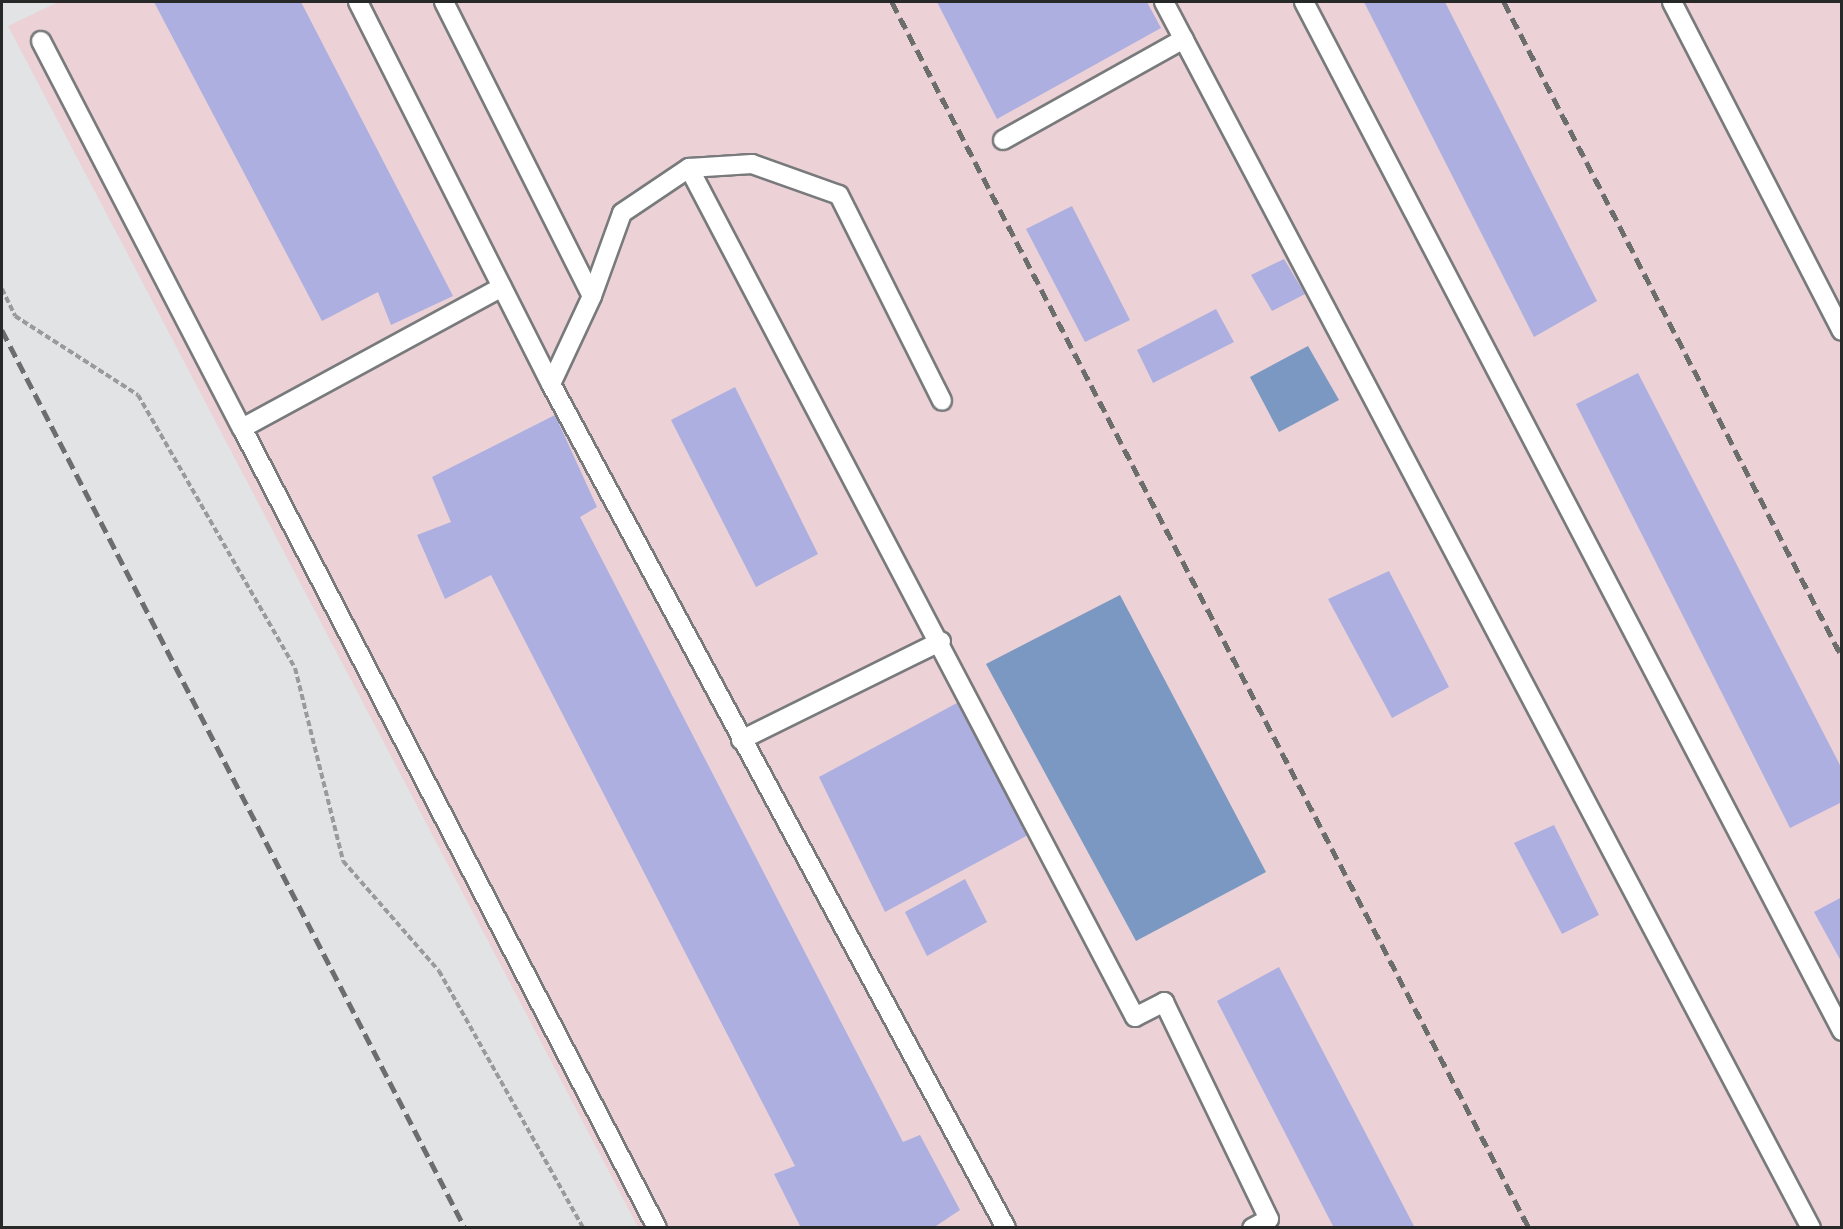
<!DOCTYPE html>
<style>
body{margin:0}
#map{position:relative;width:1843px;height:1229px;overflow:hidden;background:#e1e3e5;font-family:Lato,sans-serif}
div>[style]{position:absolute}
.industrial>*{inset:0;background:#ecd2d6}
.water>*{inset:0;background:#7a98c1}
.building>*{inset:0;background:#acafe0}
.path>*{height:4px;margin-top:-2px;transform-origin:0;background:repeating-linear-gradient(90deg,#989a9b 0 6px,transparent 0 9px)}
.roads{filter:drop-shadow(2px 0 #787a7c) drop-shadow(-2px 0 #787a7c) drop-shadow(0 2px #787a7c) drop-shadow(0 -2px #787a7c)}
.service>*{height:18px;margin:-9px;padding:0 9px;transform-origin:9px;border-radius:9px;background:#fff}
.rail>*{height:4.5px;margin-top:-2.25px;transform-origin:0;background:repeating-linear-gradient(90deg,#6c6e6e 0 12px,transparent 0 18px)}
span{translate:-50% -50%;white-space:nowrap;text-align:center;line-height:1.15;-webkit-text-stroke:6px #eef0f2;paint-order:stroke}
.frame{position:absolute;inset:0;border:3px solid #272828;pointer-events:none}
</style>
<div id="map">
<div class="industrial">
<div style="clip-path:polygon(58px 2px,1841px 2px,1841px 1227px,638px 1227px,8px 26px)"></div>
</div>
<div class="water">
<div style="clip-path:polygon(1308px 346px,1339px 400px,1279px 432px,1250px 377px)"></div>
<div style="clip-path:polygon(1120px 595px,1266px 872px,1136px 941px,986px 664px)"></div>
</div>
<div class="building">
<div style="clip-path:polygon(154px 2px,301px 2px,453px 296px,391px 325px,378px 292px,322px 321px)"></div>
<div style="clip-path:polygon(937px 2px,1147px 2px,1161px 28px,997px 119px)"></div>
<div style="clip-path:polygon(1364px 2px,1445px 2px,1597px 301px,1534px 337px)"></div>
<div style="clip-path:polygon(1072px 206px,1130px 320px,1085px 342px,1026px 229px)"></div>
<div style="clip-path:polygon(1284px 259px,1305px 294px,1272px 311px,1251px 275px)"></div>
<div style="clip-path:polygon(1216px 309px,1234px 342px,1153px 383px,1137px 350px)"></div>
<div style="clip-path:polygon(1638px 373px,1842px 769px,1842px 802px,1790px 828px,1576px 404px)"></div>
<div style="clip-path:polygon(735px 387px,818px 554px,756px 587px,671px 420px)"></div>
<div style="clip-path:polygon(555px 415px,597px 507px,580px 517px,903px 1142px,920px 1135px,960px 1210px,933px 1228px,801px 1228px,774px 1174px,795px 1166px,491px 575px,445px 599px,417px 535px,451px 522px,432px 477px)"></div>
<div style="clip-path:polygon(1389px 571px,1449px 687px,1392px 718px,1328px 599px)"></div>
<div style="clip-path:polygon(957px 703px,1028px 835px,885px 912px,819px 777px)"></div>
<div style="clip-path:polygon(1554px 825px,1599px 915px,1562px 934px,1514px 843px)"></div>
<div style="clip-path:polygon(965px 879px,987px 922px,927px 956px,905px 912px)"></div>
<div style="clip-path:polygon(1842px 897px,1842px 963px,1814px 912px)"></div>
<div style="clip-path:polygon(1279px 967px,1415px 1228px,1334px 1228px,1217px 1001px)"></div>
</div>
<div class="path">
<div style="left:2px;top:289px;width:30px;rotate:64deg"></div>
<div style="left:15px;top:316px;width:146px;rotate:32.7deg"></div>
<div style="left:138px;top:395px;width:315px;rotate:60.1deg"></div>
<div style="left:295px;top:668px;width:199px;rotate:76deg"></div>
<div style="left:343px;top:861px;width:146px;rotate:48.9deg"></div>
<div style="left:439px;top:971px;width:295px;rotate:60.7deg"></div>
</div>
<div class="roads">
<div class="service">
<div style="left:358px;top:2px;width:428px;rotate:63.2deg"></div>
<div style="left:551px;top:384px;width:959px;rotate:61.67deg"></div>
<div style="left:444px;top:2px;width:329px;rotate:63.3deg"></div>
<div style="left:1164px;top:2px;width:1386px;rotate:62.18deg"></div>
<div style="left:1304px;top:2px;width:1161px;rotate:62.4deg"></div>
<div style="left:1672px;top:2px;width:370px;rotate:62.7deg"></div>
<div style="left:41px;top:41px;width:436px;rotate:62.6deg"></div>
<div style="left:1003px;top:140px;width:207px;rotate:-29.2deg"></div>
<div style="left:689px;top:168px;width:63px;rotate:-3.6deg"></div>
<div style="left:752px;top:164px;width:92px;rotate:19.6deg"></div>
<div style="left:839px;top:195px;width:230px;rotate:63.4deg"></div>
<div style="left:502px;top:287px;width:296px;rotate:151.5deg"></div>
<div style="left:242px;top:428px;width:901px;rotate:62.58deg"></div>
<div style="left:551px;top:384px;width:97px;rotate:-65deg"></div>
<div style="left:592px;top:296px;width:88px;rotate:-70.1deg"></div>
<div style="left:622px;top:213px;width:81px;rotate:-33.9deg"></div>
<div style="left:689px;top:168px;width:959px;rotate:62.29deg"></div>
<div style="left:1135px;top:1017px;width:33px;rotate:-27deg"></div>
<div style="left:1164px;top:1002px;width:241px;rotate:64.2deg"></div>
<div style="left:1269px;top:1219px;width:19px;rotate:152deg"></div>
<div style="left:741px;top:740px;width:223px;rotate:-26.3deg"></div>
</div>
</div>
<div class="rail">
<div style="left:892px;top:2px;width:1382px;rotate:62.54deg"></div>
<div style="left:1504px;top:2px;width:737px;rotate:62.7deg"></div>
<div style="left:2px;top:330px;width:1010px;rotate:62.72deg"></div>
</div>
<div class="frame"></div>
</div>
